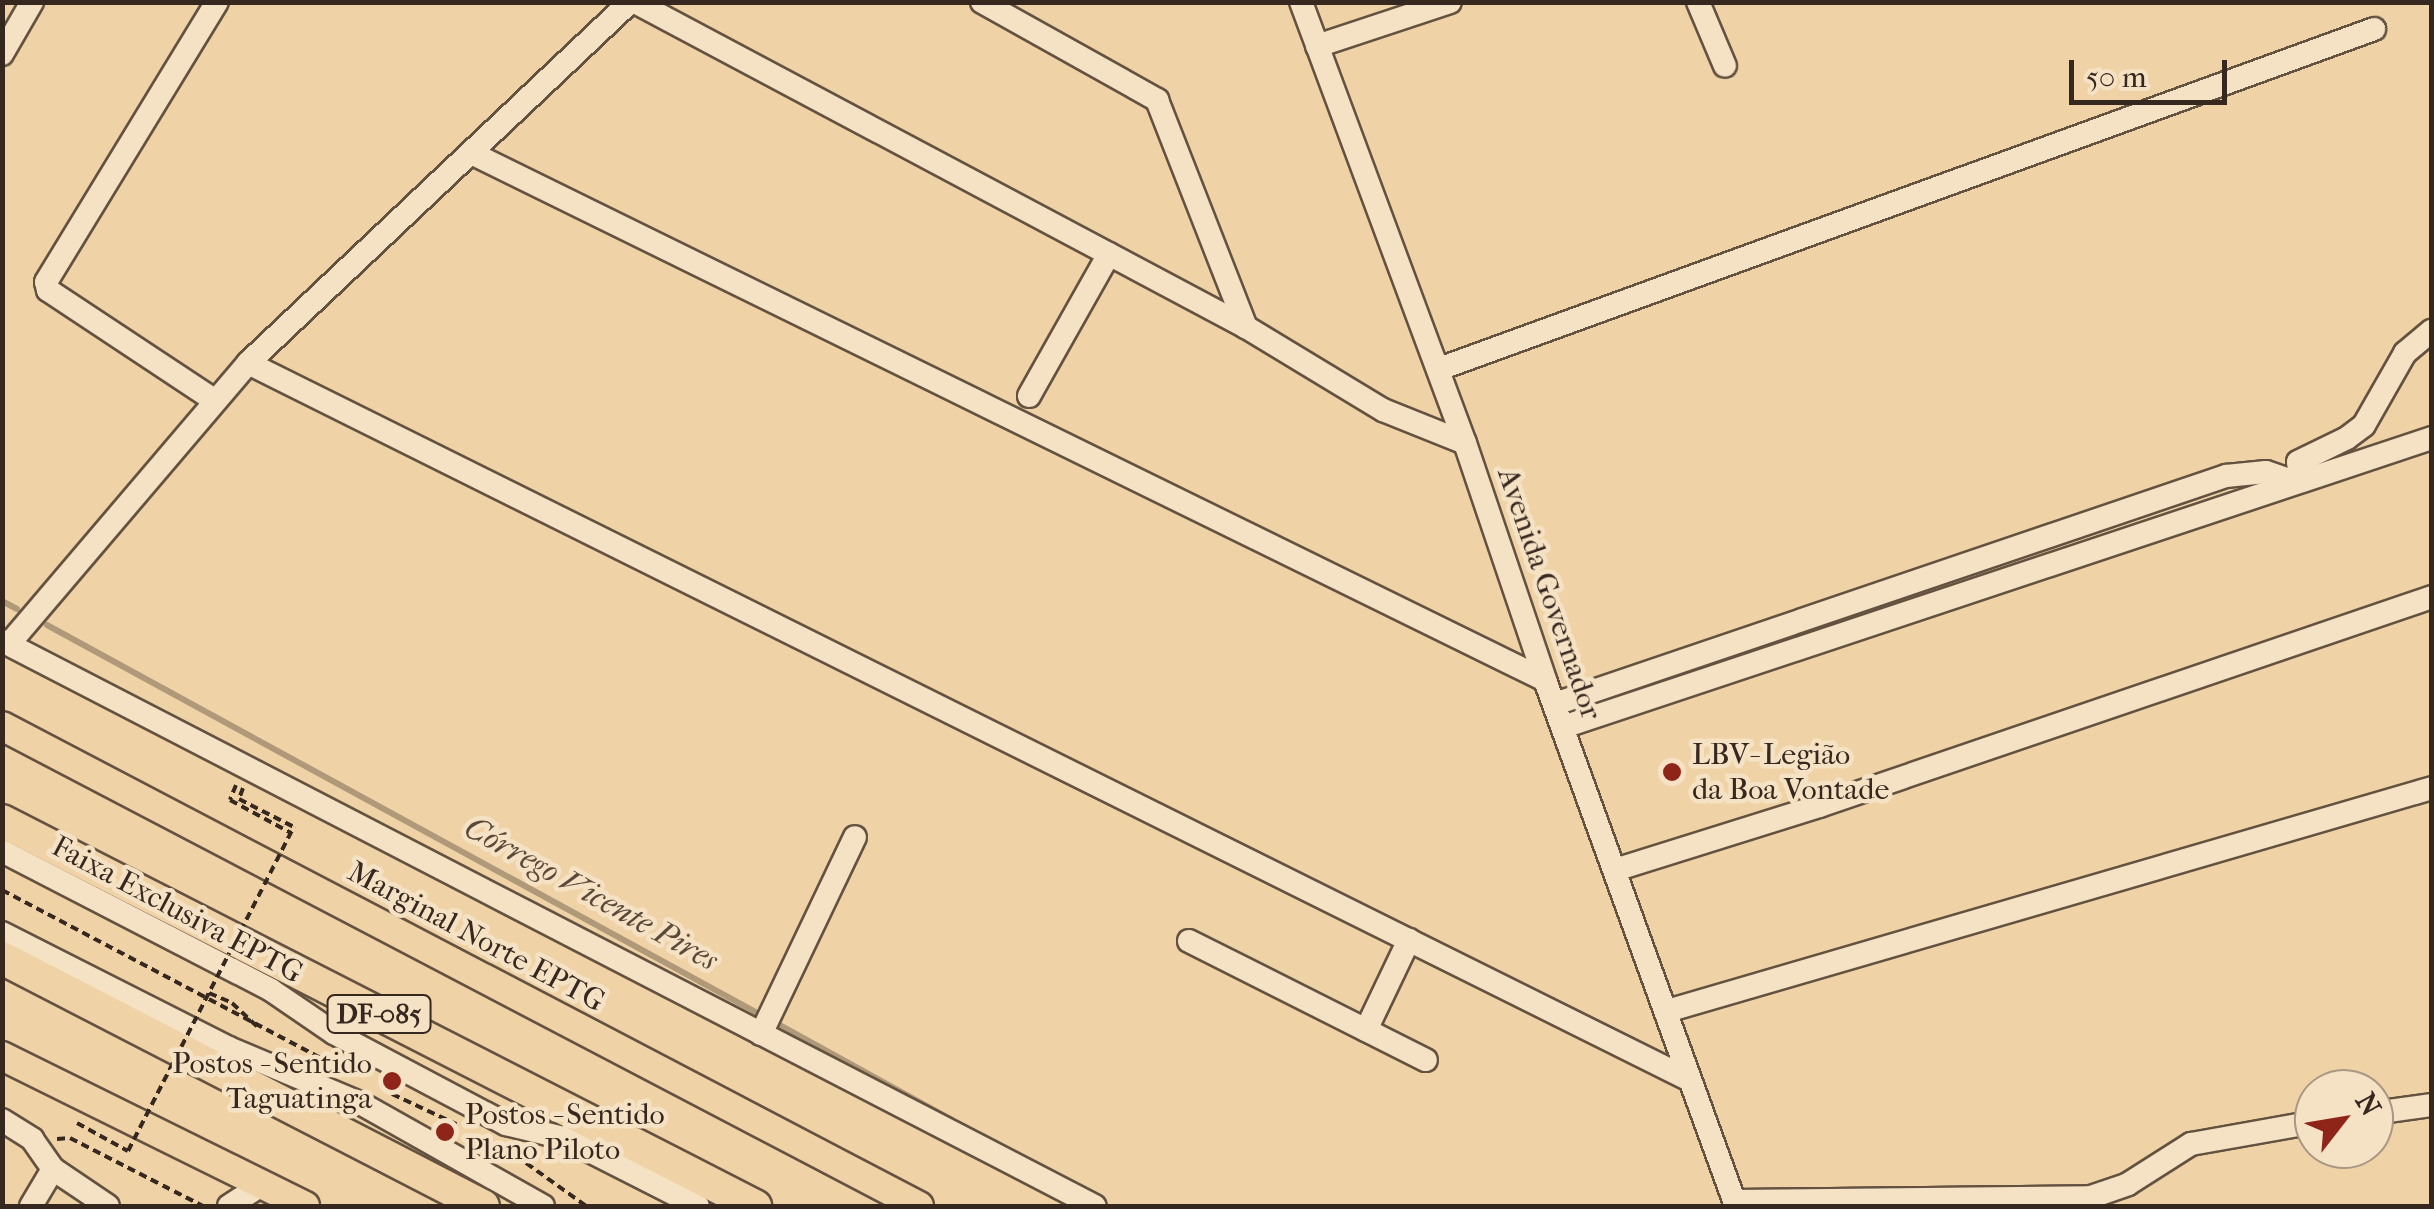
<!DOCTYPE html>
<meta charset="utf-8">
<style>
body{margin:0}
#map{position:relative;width:2434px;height:1209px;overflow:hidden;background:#efd3a6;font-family:"IM FELL French Canon",serif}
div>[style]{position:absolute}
.stream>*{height:6px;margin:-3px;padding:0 3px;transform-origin:3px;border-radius:3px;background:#b09978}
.path>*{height:4px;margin-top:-2px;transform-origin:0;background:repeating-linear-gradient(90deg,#36271f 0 8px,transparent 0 13px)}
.roads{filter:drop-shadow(2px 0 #645241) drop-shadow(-2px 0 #645241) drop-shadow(0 2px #645241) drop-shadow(0 -2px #645241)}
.minor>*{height:22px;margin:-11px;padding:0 11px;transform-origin:11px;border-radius:11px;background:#f5e2c5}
.major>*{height:28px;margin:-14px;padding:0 14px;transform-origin:14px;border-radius:14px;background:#efd3a6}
.highway>*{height:32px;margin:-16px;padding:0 16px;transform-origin:16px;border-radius:16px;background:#efd3a6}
.path-bridge>*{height:4px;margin-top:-2px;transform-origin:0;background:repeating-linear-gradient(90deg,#36271f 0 8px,transparent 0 13px)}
.dots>*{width:28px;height:28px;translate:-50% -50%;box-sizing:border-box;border:5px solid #f5e2c5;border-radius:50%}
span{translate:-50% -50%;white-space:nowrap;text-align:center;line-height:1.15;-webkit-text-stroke:9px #f5e2c5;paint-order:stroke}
.shield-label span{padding:2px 8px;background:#f5e2c5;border:2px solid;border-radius:8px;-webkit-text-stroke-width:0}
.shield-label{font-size:28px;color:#36271f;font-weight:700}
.street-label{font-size:30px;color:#36271f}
.poi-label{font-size:30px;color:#36271f}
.left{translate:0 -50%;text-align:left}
.right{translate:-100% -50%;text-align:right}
.water-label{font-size:32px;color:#5b493a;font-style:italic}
.frame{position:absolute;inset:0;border:5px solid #36271f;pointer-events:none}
.north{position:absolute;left:2294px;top:1069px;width:100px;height:100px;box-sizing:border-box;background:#f5e2c5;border:2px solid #a99783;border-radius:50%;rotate:59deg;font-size:28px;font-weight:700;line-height:40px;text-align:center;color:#36271f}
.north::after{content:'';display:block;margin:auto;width:35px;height:45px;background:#8f2418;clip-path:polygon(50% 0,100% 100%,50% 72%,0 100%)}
.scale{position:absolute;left:2069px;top:60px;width:158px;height:45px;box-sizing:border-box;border:5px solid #36271f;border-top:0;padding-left:12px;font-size:30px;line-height:35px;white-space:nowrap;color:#36271f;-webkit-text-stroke:8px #f5e2c5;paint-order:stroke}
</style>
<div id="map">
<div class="stream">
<div style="left:2px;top:601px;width:17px;rotate:28deg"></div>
<div style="left:47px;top:625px;width:816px;rotate:28.64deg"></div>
<div style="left:774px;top:1022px;width:203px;rotate:28.8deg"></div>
</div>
<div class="path">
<div style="left:236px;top:785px;width:16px;rotate:112deg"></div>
<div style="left:230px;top:800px;width:69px;rotate:28.4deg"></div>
<div style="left:243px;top:788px;width:12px;rotate:110deg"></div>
<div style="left:239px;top:799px;width:62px;rotate:27deg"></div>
<div style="left:2px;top:890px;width:386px;rotate:27.8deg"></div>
<div style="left:209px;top:993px;width:25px;rotate:23deg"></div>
<div style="left:232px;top:1003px;width:34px;rotate:43deg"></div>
<div style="left:392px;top:1094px;width:71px;rotate:25.1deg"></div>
<div style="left:77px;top:1123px;width:58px;rotate:28.8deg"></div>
<div style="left:57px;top:1139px;width:13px;rotate:-4deg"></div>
<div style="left:70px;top:1138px;width:149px;rotate:27.1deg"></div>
<div style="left:505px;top:1148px;width:100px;rotate:35.6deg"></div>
</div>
<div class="roads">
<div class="minor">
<div style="left:635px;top:2px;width:692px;rotate:28.01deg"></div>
<div style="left:1246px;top:327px;width:160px;rotate:31.2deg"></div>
<div style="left:1383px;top:410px;width:88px;rotate:21.9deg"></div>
<div style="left:982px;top:2px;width:201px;rotate:29.2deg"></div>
<div style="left:1157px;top:100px;width:244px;rotate:68.6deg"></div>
<div style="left:1301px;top:2px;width:471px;rotate:69.6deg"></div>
<div style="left:1465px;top:443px;width:250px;rotate:71.3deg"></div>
<div style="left:1545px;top:680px;width:560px;rotate:70.04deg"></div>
<div style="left:1698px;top:2px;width:69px;rotate:67.1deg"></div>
<div style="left:1317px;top:46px;width:140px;rotate:-18.3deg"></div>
<div style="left:2px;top:54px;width:60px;rotate:-60deg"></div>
<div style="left:471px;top:153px;width:1196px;rotate:26.14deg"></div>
<div style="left:248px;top:363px;width:1610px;rotate:26.44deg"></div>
<div style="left:1439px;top:369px;width:995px;rotate:-19.98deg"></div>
<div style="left:1029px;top:396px;width:163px;rotate:-60.6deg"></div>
<div style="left:214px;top:400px;width:199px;rotate:-146.5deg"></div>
<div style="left:48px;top:290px;width:8px;rotate:-104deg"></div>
<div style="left:46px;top:282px;width:328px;rotate:-58.6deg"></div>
<div style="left:2300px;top:480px;width:18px;rotate:-96deg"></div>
<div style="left:2298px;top:462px;width:55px;rotate:-26.1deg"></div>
<div style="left:2347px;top:438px;width:21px;rotate:-37deg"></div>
<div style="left:2364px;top:425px;width:83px;rotate:-60.3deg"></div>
<div style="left:2405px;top:353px;width:35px;rotate:-40deg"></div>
<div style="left:2px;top:641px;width:1230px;rotate:27.34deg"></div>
<div style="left:9px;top:644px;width:369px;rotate:-49.6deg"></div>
<div style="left:248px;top:363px;width:526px;rotate:-43.38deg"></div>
<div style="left:1555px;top:704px;width:709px;rotate:-18.77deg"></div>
<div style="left:2226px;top:476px;width:40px;rotate:-5.7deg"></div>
<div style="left:2266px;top:472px;width:31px;rotate:19deg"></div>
<div style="left:1563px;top:727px;width:916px;rotate:-18.4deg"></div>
<div style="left:2px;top:851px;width:303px;rotate:27.3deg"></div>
<div style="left:271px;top:990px;width:76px;rotate:34.3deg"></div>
<div style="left:334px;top:1033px;width:195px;rotate:27.9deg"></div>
<div style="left:506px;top:1124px;width:60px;rotate:13.6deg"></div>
<div style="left:564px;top:1138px;width:150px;rotate:26.9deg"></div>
<div style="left:1615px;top:870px;width:214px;rotate:-17.4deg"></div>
<div style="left:1819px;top:806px;width:648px;rotate:-18.83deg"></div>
<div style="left:2px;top:933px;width:254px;rotate:26.9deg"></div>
<div style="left:229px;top:1048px;width:142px;rotate:22.8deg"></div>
<div style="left:360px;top:1103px;width:210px;rotate:29.4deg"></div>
<div style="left:1189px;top:941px;width:265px;rotate:26.7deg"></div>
<div style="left:1667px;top:1011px;width:797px;rotate:-16.25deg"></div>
<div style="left:1366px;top:1030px;width:100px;rotate:-64.5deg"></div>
<div style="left:761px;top:1034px;width:218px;rotate:-64.5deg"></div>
<div style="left:2374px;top:1113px;width:59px;rotate:-7.9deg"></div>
<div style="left:2px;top:1120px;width:36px;rotate:32deg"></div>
<div style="left:32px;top:1139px;width:37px;rotate:55deg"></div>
<div style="left:53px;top:1169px;width:66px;rotate:33.9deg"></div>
<div style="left:1734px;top:1201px;width:357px;rotate:-0.6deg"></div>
<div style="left:2091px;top:1197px;width:39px;rotate:-19deg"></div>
<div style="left:2128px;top:1184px;width:75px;rotate:-32.4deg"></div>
<div style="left:2191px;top:1144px;width:125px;rotate:-10.1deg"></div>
<div style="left:31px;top:1206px;width:43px;rotate:-59.3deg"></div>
<div style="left:229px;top:1206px;width:40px;rotate:-32.9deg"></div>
</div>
<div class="major">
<div style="left:2px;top:726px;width:1035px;rotate:27.63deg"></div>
<div style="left:2px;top:1056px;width:338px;rotate:26.3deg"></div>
</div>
<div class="highway">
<div style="left:2px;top:821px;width:846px;rotate:27.08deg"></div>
<div style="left:2px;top:958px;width:541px;rotate:27.28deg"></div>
</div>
</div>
<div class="path-bridge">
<div style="left:128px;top:1151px;width:364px;rotate:-62.9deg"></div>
</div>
<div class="dots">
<div style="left:1672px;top:772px;background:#8f2418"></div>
<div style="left:392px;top:1081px;background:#8f2418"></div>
<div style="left:445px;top:1132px;background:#8f2418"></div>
</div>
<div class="shield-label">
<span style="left:379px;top:1014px">DF-085</span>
</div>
<div class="street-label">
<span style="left:1549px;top:594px;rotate:71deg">Avenida Governador</span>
<span style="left:177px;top:910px;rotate:28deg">Faixa Exclusiva EPTG</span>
<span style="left:476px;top:937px;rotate:28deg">Marginal Norte EPTG</span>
</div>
<div class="poi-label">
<span class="left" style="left:1692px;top:772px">LBV- Legião<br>da Boa Vontade</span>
<span class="right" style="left:372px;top:1081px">Postos - Sentido<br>Taguatinga</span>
<span class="left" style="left:465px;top:1132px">Postos - Sentido<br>Plano Piloto</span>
</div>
<div class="water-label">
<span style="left:591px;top:894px;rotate:29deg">Córrego Vicente Pires</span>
</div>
<div class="frame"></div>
<div class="north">N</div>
<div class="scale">50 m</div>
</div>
